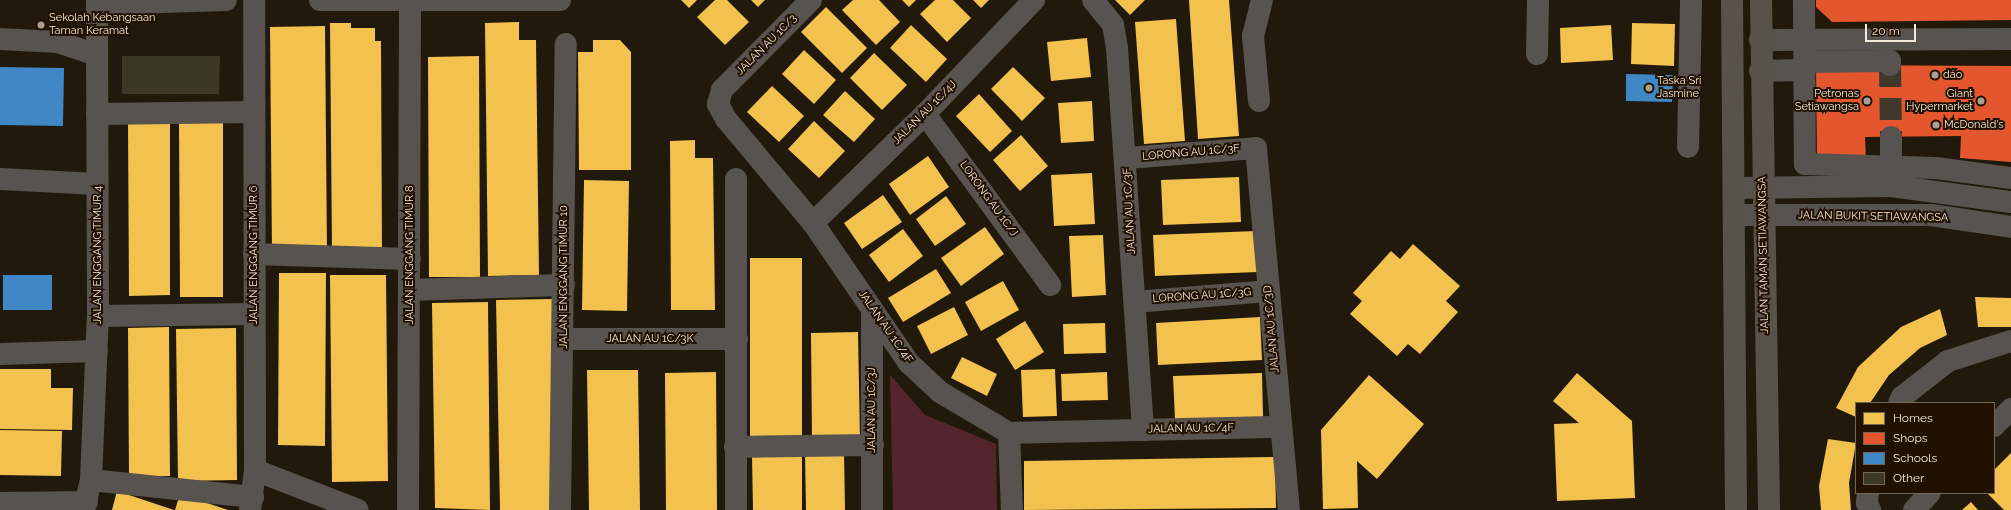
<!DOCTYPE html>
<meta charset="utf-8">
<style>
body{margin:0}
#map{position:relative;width:2011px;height:510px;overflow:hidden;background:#21190b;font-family:Raleway,sans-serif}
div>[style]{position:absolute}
.green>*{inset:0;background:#54252d}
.homes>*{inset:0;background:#f2c14e}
.shops>*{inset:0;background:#e4572e}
.schools>*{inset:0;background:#3f88c5}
.building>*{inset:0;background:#3d3826}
.minor-tunnel>*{height:22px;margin-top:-11px;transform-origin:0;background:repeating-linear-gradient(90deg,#40382a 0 22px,transparent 0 33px)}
.minor>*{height:22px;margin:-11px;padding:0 11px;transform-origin:11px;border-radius:11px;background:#58534f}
.major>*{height:22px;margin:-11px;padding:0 11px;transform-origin:11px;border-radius:11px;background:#59524b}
.dots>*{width:11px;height:11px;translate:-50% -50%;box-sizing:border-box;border:2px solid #211100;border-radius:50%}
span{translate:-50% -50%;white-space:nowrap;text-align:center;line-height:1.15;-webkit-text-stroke:4px #211100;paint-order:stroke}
.poi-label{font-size:11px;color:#f3e8d9}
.left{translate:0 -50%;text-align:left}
.right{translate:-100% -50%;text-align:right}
.street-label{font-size:11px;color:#f3e8d9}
.legend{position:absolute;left:1855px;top:402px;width:140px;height:92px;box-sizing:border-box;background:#211100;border:1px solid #756757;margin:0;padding:5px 7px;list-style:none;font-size:12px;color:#f3e8d9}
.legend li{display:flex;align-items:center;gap:8px;height:20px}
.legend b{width:20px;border:1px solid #756757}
.scale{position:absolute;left:1865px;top:24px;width:51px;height:18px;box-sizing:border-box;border:2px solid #f3e8d9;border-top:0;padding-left:5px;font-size:12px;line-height:14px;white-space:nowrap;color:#f3e8d9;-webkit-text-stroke:3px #211100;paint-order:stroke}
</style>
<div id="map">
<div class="green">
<div style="clip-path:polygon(890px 375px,925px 415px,996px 444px,997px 510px,893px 510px)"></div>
</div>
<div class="homes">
<div style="clip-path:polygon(681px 0,697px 0,689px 8px)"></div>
<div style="clip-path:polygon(715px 0,727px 0,749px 22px,725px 45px,697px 17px)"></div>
<div style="clip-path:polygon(751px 0,765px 0,758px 7px)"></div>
<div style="clip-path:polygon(853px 0,879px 0,900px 22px,876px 45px,842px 10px)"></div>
<div style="clip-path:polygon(902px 0,916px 0,909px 7px)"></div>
<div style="clip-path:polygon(935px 0,953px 0,971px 18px,947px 42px,920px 14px)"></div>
<div style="clip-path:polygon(973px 0,989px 0,981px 8px)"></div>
<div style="clip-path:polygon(1115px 0,1145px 0,1130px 15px)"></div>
<div style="clip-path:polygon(1189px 0,1229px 0,1239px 136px,1198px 139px)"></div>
<div style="clip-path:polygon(826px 7px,867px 48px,842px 73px,801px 32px)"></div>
<div style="clip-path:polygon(1176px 19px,1185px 141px,1144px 144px,1135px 22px)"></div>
<div style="clip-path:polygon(519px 22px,519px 40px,536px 40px,539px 275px,488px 276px,485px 23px)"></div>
<div style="clip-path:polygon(330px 23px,351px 23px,351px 28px,375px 28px,375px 41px,381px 41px,382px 252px,332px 253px)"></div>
<div style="clip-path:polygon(1632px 23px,1675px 24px,1674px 66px,1631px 64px)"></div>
<div style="clip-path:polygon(911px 25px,947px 59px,926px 82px,890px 48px)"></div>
<div style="clip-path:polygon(1611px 25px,1613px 60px,1561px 63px,1560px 28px)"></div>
<div style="clip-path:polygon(325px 26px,327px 254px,272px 254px,270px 27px)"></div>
<div style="clip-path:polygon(1087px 38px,1091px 77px,1051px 81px,1047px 42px)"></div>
<div style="clip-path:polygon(593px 40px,620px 40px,631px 52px,631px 170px,579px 170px,578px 52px,593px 52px)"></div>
<div style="clip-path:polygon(804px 50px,836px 80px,814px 104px,782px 74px)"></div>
<div style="clip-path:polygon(874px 53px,907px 85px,882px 110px,850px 78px)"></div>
<div style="clip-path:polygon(479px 56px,480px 277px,429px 277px,428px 57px)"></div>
<div style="clip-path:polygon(1013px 67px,1045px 98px,1022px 121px,991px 89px)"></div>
<div style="clip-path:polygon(772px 86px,804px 116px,779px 142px,747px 112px)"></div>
<div style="clip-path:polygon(845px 91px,875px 119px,854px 142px,823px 115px)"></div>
<div style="clip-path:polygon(979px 94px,1012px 131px,990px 152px,956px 116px)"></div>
<div style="clip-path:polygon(1092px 101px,1094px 141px,1061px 143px,1058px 103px)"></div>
<div style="clip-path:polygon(814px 121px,845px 151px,819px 178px,788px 149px)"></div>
<div style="clip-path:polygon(128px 122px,170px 122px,170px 295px,129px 296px)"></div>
<div style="clip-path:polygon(179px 123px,223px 123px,223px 297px,180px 297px)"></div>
<div style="clip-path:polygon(1021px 135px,1048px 166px,1020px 191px,993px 160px)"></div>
<div style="clip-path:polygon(695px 140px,695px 158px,713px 158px,715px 310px,671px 310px,670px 141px)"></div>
<div style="clip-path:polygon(928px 156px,949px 187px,910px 215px,889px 184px)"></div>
<div style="clip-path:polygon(1092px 173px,1095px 224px,1054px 226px,1051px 175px)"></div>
<div style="clip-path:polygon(1239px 177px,1241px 222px,1163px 225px,1161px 180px)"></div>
<div style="clip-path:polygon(584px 180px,629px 181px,627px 311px,582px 310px)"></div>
<div style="clip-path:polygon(883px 195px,902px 222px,862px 249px,844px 223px)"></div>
<div style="clip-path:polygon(946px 196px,966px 224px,935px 246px,916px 219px)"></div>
<div style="clip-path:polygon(985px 227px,1004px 254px,961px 286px,941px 258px)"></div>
<div style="clip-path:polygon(903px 229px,923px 256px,889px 282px,869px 255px)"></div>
<div style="clip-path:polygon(1256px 231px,1258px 272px,1155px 276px,1153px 235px)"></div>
<div style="clip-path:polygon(1103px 235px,1106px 295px,1072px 297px,1069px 236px)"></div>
<div style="clip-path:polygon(1413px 244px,1460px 286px,1446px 301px,1458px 312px,1420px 354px,1408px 344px,1397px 356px,1350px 314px,1362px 301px,1353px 293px,1391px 251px,1400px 259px)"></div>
<div style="clip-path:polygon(750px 258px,802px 258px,802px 440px,750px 440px)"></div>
<div style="clip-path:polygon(936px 269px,951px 293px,903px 322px,888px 298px)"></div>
<div style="clip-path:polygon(279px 273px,326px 273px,325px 446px,278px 445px)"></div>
<div style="clip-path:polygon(330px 275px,386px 275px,388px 481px,332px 482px)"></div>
<div style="clip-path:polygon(1003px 281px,1019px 310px,981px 331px,965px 302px)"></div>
<div style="clip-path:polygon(1975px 297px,2011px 298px,2011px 327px,1978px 327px)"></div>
<div style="clip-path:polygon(553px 299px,556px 510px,500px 510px,496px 300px)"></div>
<div style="clip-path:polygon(488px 302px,490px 510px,435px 508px,432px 303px)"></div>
<div style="clip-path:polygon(954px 307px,968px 335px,931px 354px,917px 326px)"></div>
<div style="clip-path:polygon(1940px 309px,1947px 335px,1920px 348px,1889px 375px,1870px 403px,1856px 403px,1856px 417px,1836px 408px,1858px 367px,1901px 327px)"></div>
<div style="clip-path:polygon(1260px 317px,1262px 360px,1158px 365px,1156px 323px)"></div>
<div style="clip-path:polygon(1025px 321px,1044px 352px,1015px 370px,996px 339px)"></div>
<div style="clip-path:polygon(1105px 323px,1106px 353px,1064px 354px,1063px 324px)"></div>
<div style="clip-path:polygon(169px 327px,170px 476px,129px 476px,128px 328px)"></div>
<div style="clip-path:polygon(236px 328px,237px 480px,178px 481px,176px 329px)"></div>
<div style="clip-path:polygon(858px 332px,860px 440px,812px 441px,811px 333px)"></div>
<div style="clip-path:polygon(962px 357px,997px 374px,987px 396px,951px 378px)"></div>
<div style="clip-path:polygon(0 369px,51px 369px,51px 388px,73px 388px,72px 430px,0 429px)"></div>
<div style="clip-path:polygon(1055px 369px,1057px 416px,1023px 417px,1021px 370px)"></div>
<div style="clip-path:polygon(587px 370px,638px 370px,640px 510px,589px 510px)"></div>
<div style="clip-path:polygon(716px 372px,717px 510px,666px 510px,665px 373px)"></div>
<div style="clip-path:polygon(1107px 372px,1108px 400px,1062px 401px,1061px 374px)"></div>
<div style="clip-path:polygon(1262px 373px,1263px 417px,1175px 420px,1173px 376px)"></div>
<div style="clip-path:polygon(1577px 373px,1632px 421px,1635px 498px,1557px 501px,1554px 424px,1579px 423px,1553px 401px)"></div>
<div style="clip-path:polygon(1369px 375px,1424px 424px,1377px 479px,1357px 461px,1358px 508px,1323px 509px,1321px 430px)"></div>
<div style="clip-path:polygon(0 430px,62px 431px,61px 476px,0 475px)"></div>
<div style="clip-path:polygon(1828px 439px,1856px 443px,1849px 483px,1851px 510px,1821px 510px,1819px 486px)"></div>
<div style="clip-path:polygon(844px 452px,845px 510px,806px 510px,805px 453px)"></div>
<div style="clip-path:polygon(2011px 453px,2011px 510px,2004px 510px,1987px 493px,1994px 493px,1994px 470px)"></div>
<div style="clip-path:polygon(752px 456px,802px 456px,802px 510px,753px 510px)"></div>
<div style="clip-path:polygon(1275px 457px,1276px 508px,1024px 510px,1024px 461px)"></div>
<div style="clip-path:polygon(117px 491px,174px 510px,112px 510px)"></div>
<div style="clip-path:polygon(180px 494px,228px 510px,175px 510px)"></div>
<div style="clip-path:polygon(1971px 502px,1978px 510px,1962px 510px)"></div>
</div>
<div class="shops">
<div style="clip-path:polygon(1816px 0,2011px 0,2011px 20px,1832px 22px,1816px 7px)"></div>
<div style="clip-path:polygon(1816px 65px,2011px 66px,2011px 162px,1960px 158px,1961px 136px,1865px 137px,1866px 160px,1817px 160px)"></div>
</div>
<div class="schools">
<div style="clip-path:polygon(0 67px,64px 68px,63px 126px,0 125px)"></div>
<div style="clip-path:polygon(1626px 74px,1673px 75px,1672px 102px,1626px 101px)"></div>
<div style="clip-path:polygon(3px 275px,52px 275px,52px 310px,3px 310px)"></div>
</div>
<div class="building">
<div style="clip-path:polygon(122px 56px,220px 56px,219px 94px,122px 94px)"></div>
</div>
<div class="minor-tunnel">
<div style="left:1890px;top:65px;width:72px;rotate:89.2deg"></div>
</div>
<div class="minor">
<div style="left:320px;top:0;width:240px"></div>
<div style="left:811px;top:0;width:127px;rotate:134.7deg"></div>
<div style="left:722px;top:90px;width:15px;rotate:106deg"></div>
<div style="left:718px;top:104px;width:17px;rotate:62deg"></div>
<div style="left:726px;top:119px;width:136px;rotate:50.1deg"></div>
<div style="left:813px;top:223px;width:170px;rotate:55.6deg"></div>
<div style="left:909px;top:363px;width:42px;rotate:43.1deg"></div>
<div style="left:940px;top:392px;width:80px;rotate:30.7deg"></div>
<div style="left:1009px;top:433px;width:271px;rotate:-1.3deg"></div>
<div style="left:1093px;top:0;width:32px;rotate:51deg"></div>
<div style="left:1113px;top:25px;width:23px;rotate:80deg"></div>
<div style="left:1117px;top:48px;width:383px;rotate:86.1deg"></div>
<div style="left:1804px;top:0;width:164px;rotate:89.7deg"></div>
<div style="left:1805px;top:164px;width:131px;rotate:1.7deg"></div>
<div style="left:1936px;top:168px;width:76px;rotate:7.6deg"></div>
<div style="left:97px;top:4px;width:129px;rotate:-1.8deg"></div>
<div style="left:0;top:39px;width:58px;rotate:3deg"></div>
<div style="left:58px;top:42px;width:41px;rotate:18.4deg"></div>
<div style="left:1760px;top:40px;width:251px;rotate:-0.2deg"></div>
<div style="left:1537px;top:54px;width:54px;rotate:-88.9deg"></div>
<div style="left:1804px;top:62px;width:86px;rotate:-0.7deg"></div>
<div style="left:1890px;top:61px;width:4px;rotate:90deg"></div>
<div style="left:1760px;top:71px;width:44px;rotate:-1.3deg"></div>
<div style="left:1259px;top:101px;width:65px;rotate:-95.3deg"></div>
<div style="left:1253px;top:36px;width:37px;rotate:-76deg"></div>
<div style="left:97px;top:114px;width:157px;rotate:-0.7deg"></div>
<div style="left:925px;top:114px;width:212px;rotate:53.8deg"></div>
<div style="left:1891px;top:137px;width:42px;rotate:90deg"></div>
<div style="left:1688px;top:147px;width:147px;rotate:-88.8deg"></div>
<div style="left:1127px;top:158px;width:129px;rotate:-4.4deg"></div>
<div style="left:1256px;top:148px;width:364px;rotate:84.8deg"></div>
<div style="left:0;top:179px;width:97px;rotate:3deg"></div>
<div style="left:736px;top:179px;width:331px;rotate:90deg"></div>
<div style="left:1734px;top:188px;width:157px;rotate:-0.7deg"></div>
<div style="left:1891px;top:186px;width:121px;rotate:7.6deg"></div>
<div style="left:1735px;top:215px;width:196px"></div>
<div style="left:1931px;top:215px;width:81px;rotate:8.5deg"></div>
<div style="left:813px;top:223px;width:156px;rotate:-44.2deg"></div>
<div style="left:925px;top:114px;width:158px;rotate:-46.3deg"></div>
<div style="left:254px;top:254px;width:156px;rotate:1.8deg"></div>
<div style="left:410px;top:290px;width:154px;rotate:-1.9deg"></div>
<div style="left:1135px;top:302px;width:133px;rotate:-4.7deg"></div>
<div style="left:872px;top:309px;width:201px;rotate:90deg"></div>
<div style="left:98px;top:316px;width:156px;rotate:-0.7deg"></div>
<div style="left:563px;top:339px;width:174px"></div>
<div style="left:0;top:354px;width:97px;rotate:-1.8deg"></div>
<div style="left:1899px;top:403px;width:7px;rotate:-63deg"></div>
<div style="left:1902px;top:397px;width:58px;rotate:-38deg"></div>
<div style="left:1948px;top:361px;width:66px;rotate:-17.6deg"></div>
<div style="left:1994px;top:426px;width:24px;rotate:-45deg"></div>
<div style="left:1009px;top:433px;width:77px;rotate:87.8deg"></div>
<div style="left:735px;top:447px;width:138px;rotate:-0.8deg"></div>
<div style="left:255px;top:470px;width:110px;rotate:21.2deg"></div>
<div style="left:91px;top:480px;width:163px;rotate:6deg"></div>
<div style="left:1868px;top:493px;width:10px;rotate:96deg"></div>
<div style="left:1867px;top:503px;width:8px;rotate:67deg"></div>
<div style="left:0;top:503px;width:87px;rotate:-0.7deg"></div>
<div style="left:84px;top:510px;width:31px;rotate:-77deg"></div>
<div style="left:91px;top:480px;width:164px;rotate:-87.6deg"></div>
<div style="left:98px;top:316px;width:316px;rotate:-90.2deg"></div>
<div style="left:250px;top:510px;width:40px;rotate:-82.9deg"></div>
<div style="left:255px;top:470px;width:470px;rotate:-90.1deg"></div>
<div style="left:408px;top:510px;width:509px;rotate:-89.77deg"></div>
<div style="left:560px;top:510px;width:466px;rotate:-89.3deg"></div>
<div style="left:1914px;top:510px;width:23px;rotate:-47deg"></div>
</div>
<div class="major">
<div style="left:1732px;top:0;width:510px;rotate:89.55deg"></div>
<div style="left:1761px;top:0;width:510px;rotate:89.1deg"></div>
</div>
<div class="dots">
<div style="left:41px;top:25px;background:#aaa091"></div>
<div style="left:1935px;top:75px;background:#aaa091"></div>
<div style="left:1649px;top:88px;background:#aaa091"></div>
<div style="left:1867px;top:101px;background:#aaa091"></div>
<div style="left:1981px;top:101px;background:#aaa091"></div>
<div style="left:1936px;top:125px;background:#aaa091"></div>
</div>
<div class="poi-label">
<span class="left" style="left:49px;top:25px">Sekolah Kebangsaan<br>Taman Keramat</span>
<span class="left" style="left:1943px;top:75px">dáo</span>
<span class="left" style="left:1657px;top:88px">Taska Sri<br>Jasmine</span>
<span class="right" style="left:1859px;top:101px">Petronas<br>Setiawangsa</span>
<span class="right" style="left:1973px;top:101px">Giant<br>Hypermarket</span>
<span class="left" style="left:1944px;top:125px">McDonald's</span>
</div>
<div class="street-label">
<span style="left:767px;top:45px;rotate:-45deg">JALAN AU 1C/3</span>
<span style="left:925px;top:113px;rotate:-45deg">JALAN AU 1C/4J</span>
<span style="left:1191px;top:153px;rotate:-5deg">LORONG AU 1C/3F</span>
<span style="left:988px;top:199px;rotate:54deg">LORONG AU 1C/J</span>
<span style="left:1130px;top:211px;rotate:-93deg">JALAN AU 1C/3F</span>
<span style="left:1873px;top:217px;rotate:1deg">JALAN BUKIT SETIAWANGSA</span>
<span style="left:98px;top:255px;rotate:-90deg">JALAN ENGGANG TIMUR 4</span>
<span style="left:254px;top:255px;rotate:-90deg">JALAN ENGGANG TIMUR 6</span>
<span style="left:410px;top:255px;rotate:-90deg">JALAN ENGGANG TIMUR 8</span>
<span style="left:1764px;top:255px;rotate:-91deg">JALAN TAMAN SETIAWANGSA</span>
<span style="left:564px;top:277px;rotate:-90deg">JALAN ENGGANG TIMUR 10</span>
<span style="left:1202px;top:296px;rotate:-4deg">LORONG AU 1C/3G</span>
<span style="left:885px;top:327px;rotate:55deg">JALAN AU 1C/4F</span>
<span style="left:1272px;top:329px;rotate:-95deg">JALAN AU 1C/3D</span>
<span style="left:650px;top:339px">JALAN AU 1C/3K</span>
<span style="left:872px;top:410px;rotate:-90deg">JALAN AU 1C/3J</span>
<span style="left:1191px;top:429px;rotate:-1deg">JALAN AU 1C/4F</span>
</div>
<ul class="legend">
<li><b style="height:11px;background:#f2c14e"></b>Homes</li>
<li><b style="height:11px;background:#e4572e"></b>Shops</li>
<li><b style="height:11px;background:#3f88c5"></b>Schools</li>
<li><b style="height:11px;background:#3d3826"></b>Other</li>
</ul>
<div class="scale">20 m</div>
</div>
